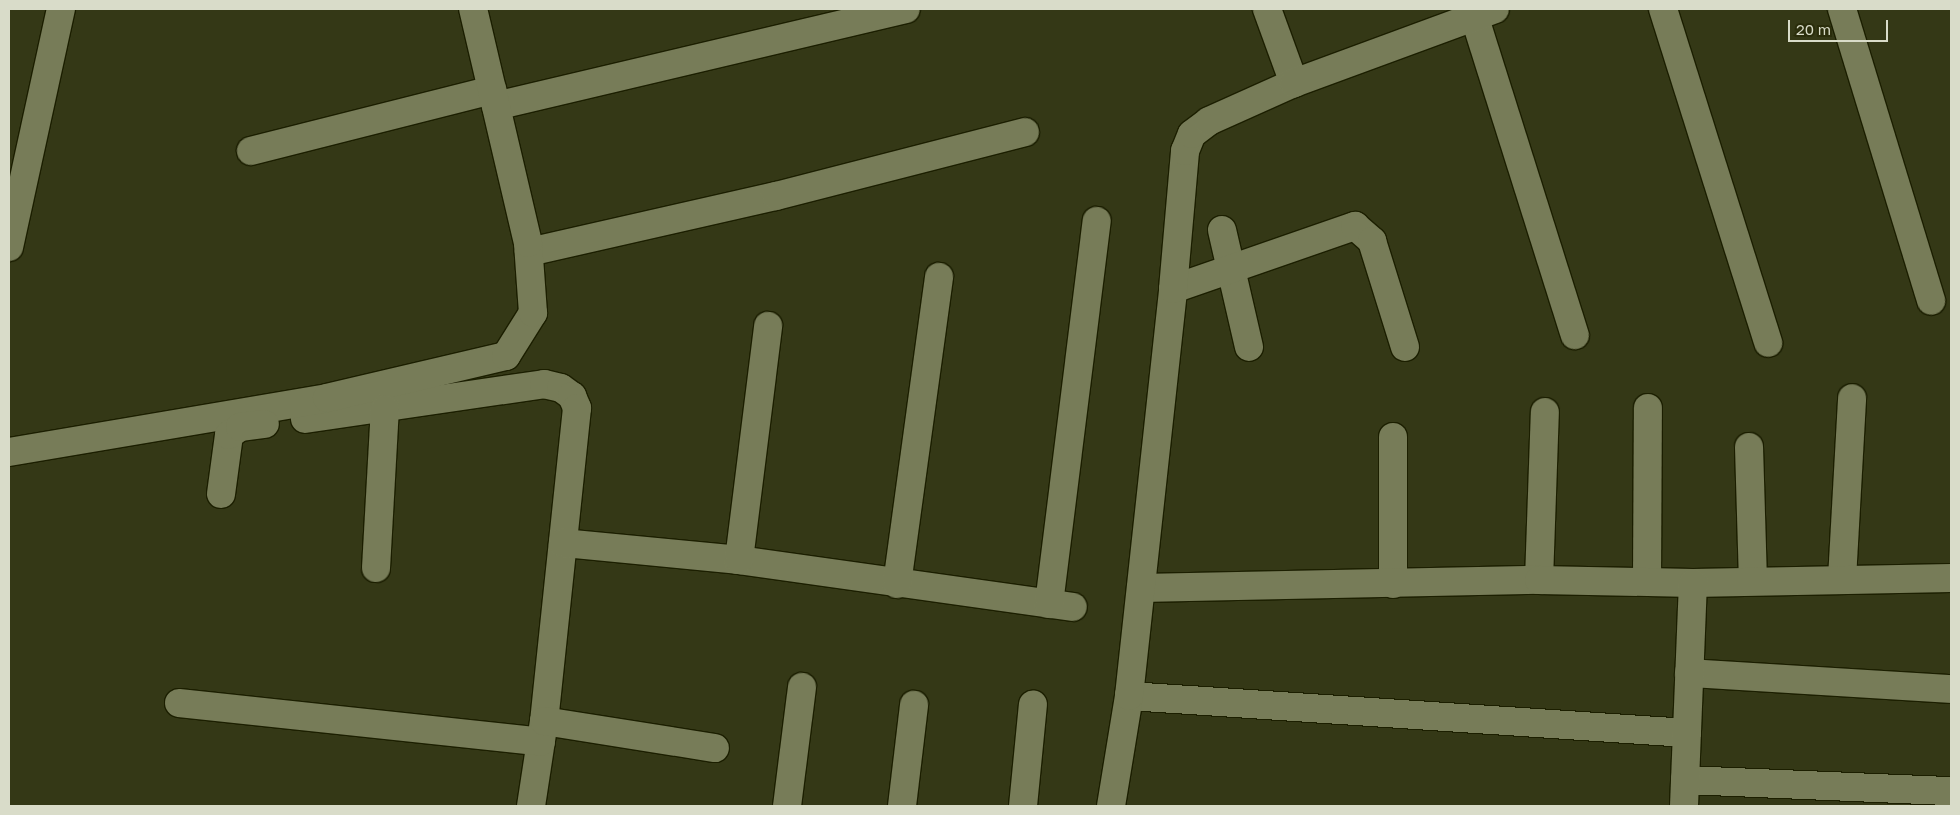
<!DOCTYPE html>
<style>
body{margin:0}
#map{position:relative;width:1960px;height:815px;overflow:hidden;background:#343816;font-family:"Golos Text",sans-serif}
div>[style]{position:absolute}
.roads{filter:drop-shadow(1px 0 #1c1f00) drop-shadow(-1px 0 #1c1f00) drop-shadow(0 1px #1c1f00) drop-shadow(0 -1px #1c1f00)}
.minor>*{height:28px;margin:-14px;padding:0 14px;transform-origin:14px;border-radius:14px;background:#777c58}
span{translate:-50% -50%;white-space:nowrap;text-align:center;line-height:1.15;-webkit-text-stroke:5px #2a2d0b;paint-order:stroke}
.frame{position:absolute;inset:0;border:10px solid #d9dcc9;pointer-events:none}
.scale{position:absolute;left:1788px;top:20px;width:100px;height:22px;box-sizing:border-box;border:2px solid #d9dcc9;border-top:0;padding-left:6px;font-size:15px;line-height:18px;white-space:nowrap;color:#d9dcc9;-webkit-text-stroke:4px #2a2d0b;paint-order:stroke}
</style>
<div id="map">
<div class="roads">
<div class="minor">
<div style="left:1267px;top:9px;width:79px;rotate:70deg"></div>
<div style="left:1472px;top:9px;width:342px;rotate:72.5deg"></div>
<div style="left:1663px;top:9px;width:350px;rotate:72.5deg"></div>
<div style="left:1842px;top:9px;width:305px;rotate:73deg"></div>
<div style="left:496px;top:106px;width:421px;rotate:-13.3deg"></div>
<div style="left:251px;top:151px;width:249px;rotate:-14.2deg"></div>
<div style="left:1222px;top:230px;width:120px;rotate:77deg"></div>
<div style="left:9px;top:247px;width:244px;rotate:-77.7deg"></div>
<div style="left:529px;top:252px;width:253px;rotate:-12.8deg"></div>
<div style="left:776px;top:196px;width:257px;rotate:-14.4deg"></div>
<div style="left:1173px;top:289px;width:193px;rotate:-19.1deg"></div>
<div style="left:1355px;top:226px;width:23px;rotate:41deg"></div>
<div style="left:1372px;top:241px;width:111px;rotate:72.7deg"></div>
<div style="left:305px;top:419px;width:242px;rotate:-8.3deg"></div>
<div style="left:544px;top:384px;width:17px;rotate:13deg"></div>
<div style="left:561px;top:388px;width:14px;rotate:36deg"></div>
<div style="left:572px;top:396px;width:13px;rotate:67deg"></div>
<div style="left:577px;top:408px;width:315px;rotate:96deg"></div>
<div style="left:544px;top:721px;width:86px;rotate:98.7deg"></div>
<div style="left:1393px;top:437px;width:147px;rotate:90deg"></div>
<div style="left:1749px;top:447px;width:134px;rotate:88.3deg"></div>
<div style="left:9px;top:452px;width:323px;rotate:-9.6deg"></div>
<div style="left:327px;top:398px;width:184px;rotate:-13.2deg"></div>
<div style="left:506px;top:356px;width:51px;rotate:-57.9deg"></div>
<div style="left:533px;top:313px;width:70px;rotate:-94.1deg"></div>
<div style="left:528px;top:243px;width:240px;rotate:-103.2deg"></div>
<div style="left:221px;top:494px;width:60px;rotate:-82.3deg"></div>
<div style="left:229px;top:435px;width:14px;rotate:-36deg"></div>
<div style="left:240px;top:427px;width:25px;rotate:-7deg"></div>
<div style="left:563px;top:543px;width:177px;rotate:5.5deg"></div>
<div style="left:739px;top:560px;width:337px;rotate:8deg"></div>
<div style="left:739px;top:560px;width:236px;rotate:-82.9deg"></div>
<div style="left:376px;top:568px;width:159px;rotate:-86.8deg"></div>
<div style="left:1842px;top:579px;width:181px;rotate:-86.8deg"></div>
<div style="left:1539px;top:580px;width:168px;rotate:-88deg"></div>
<div style="left:1647px;top:581px;width:173px;rotate:-89.7deg"></div>
<div style="left:897px;top:584px;width:310px;rotate:-82.2deg"></div>
<div style="left:1141px;top:588px;width:398px;rotate:-1.2deg"></div>
<div style="left:1539px;top:580px;width:154px;rotate:1.1deg"></div>
<div style="left:1693px;top:583px;width:258px;rotate:-1.1deg"></div>
<div style="left:1049px;top:604px;width:386px;rotate:-82.9deg"></div>
<div style="left:1689px;top:673px;width:262px;rotate:3.5deg"></div>
<div style="left:1129px;top:696px;width:559px;rotate:3.79deg"></div>
<div style="left:179px;top:703px;width:364px;rotate:6.1deg"></div>
<div style="left:544px;top:721px;width:173px;rotate:9deg"></div>
<div style="left:1685px;top:780px;width:266px;rotate:2.4deg"></div>
<div style="left:787px;top:806px;width:120px;rotate:-82.8deg"></div>
<div style="left:902px;top:806px;width:102px;rotate:-83.2deg"></div>
<div style="left:1023px;top:806px;width:102px;rotate:-84.4deg"></div>
<div style="left:1111px;top:806px;width:111px;rotate:-80.7deg"></div>
<div style="left:1129px;top:696px;width:409px;rotate:-83.8deg"></div>
<div style="left:1173px;top:289px;width:139px;rotate:-85deg"></div>
<div style="left:1185px;top:151px;width:18px;rotate:-68deg"></div>
<div style="left:1192px;top:134px;width:21px;rotate:-37deg"></div>
<div style="left:1209px;top:121px;width:93px;rotate:-24.1deg"></div>
<div style="left:1294px;top:83px;width:214px;rotate:-20.2deg"></div>
<div style="left:1684px;top:806px;width:223px;rotate:-87.7deg"></div>
</div>
</div>
<div class="frame"></div>
<div class="scale">20 m</div>
</div>
